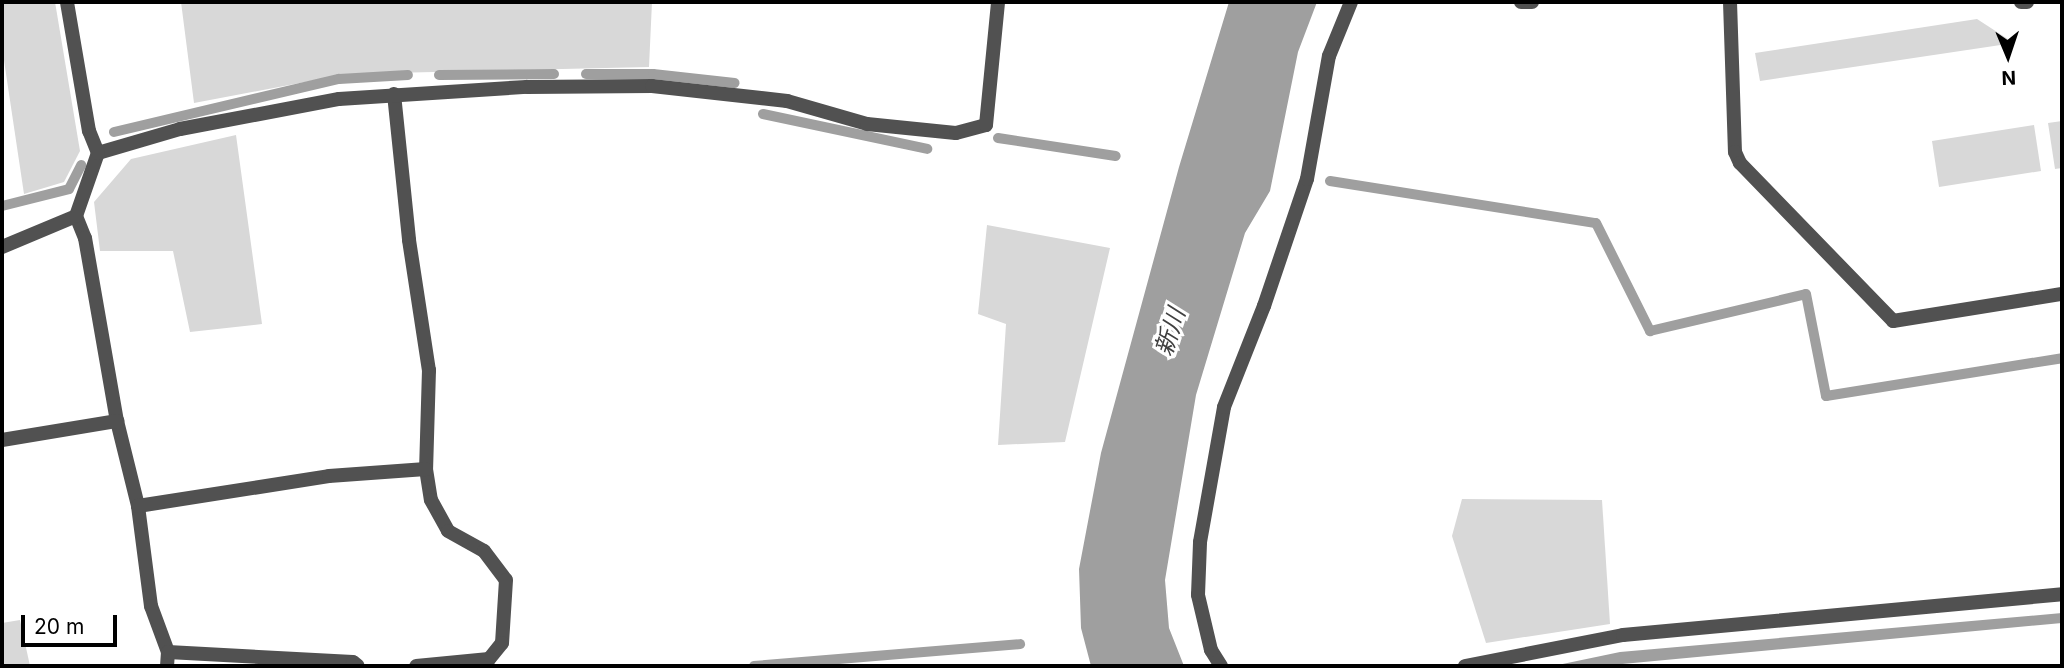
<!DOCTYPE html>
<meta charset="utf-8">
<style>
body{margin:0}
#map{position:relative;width:2064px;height:668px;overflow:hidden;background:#fff;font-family:Inter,"Noto Sans JP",sans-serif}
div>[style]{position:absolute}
.green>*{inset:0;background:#d8d8d8}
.water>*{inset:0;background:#9f9f9f}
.stream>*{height:10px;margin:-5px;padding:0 5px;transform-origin:5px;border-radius:5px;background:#9f9f9f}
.minor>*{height:14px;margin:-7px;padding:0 7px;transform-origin:7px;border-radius:7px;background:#515151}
span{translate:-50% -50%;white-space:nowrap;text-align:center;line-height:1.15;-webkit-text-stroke:6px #fff;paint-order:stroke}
.water-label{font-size:24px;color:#404040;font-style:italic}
.frame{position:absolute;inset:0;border:4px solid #000;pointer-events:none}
.north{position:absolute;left:1973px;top:21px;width:70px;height:70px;-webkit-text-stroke:5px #fff;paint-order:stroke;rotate:178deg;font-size:19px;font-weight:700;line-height:28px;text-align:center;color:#000}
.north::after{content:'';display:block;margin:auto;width:24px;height:32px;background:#000;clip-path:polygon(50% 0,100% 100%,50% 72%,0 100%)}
.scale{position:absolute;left:21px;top:615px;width:96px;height:32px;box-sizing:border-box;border:4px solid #000;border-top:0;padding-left:9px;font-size:21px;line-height:24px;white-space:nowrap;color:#000;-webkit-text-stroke:5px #fff;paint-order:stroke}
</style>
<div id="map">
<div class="green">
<div style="clip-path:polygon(2px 2px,55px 2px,80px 151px,64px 182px,24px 194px,2px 47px)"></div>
<div style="clip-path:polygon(181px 2px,652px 2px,649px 67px,347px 74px,194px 103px)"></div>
<div style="clip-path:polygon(1977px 19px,2014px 43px,1760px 81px,1755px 53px)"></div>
<div style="clip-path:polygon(2062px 121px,2062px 168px,2055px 169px,2048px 123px)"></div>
<div style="clip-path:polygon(2034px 125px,2041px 171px,1939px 187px,1932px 141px)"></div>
<div style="clip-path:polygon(236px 135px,262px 324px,190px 332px,173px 251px,100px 251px,94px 202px,131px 159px)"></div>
<div style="clip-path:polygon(987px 225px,1110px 248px,1065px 442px,998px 445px,1006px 324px,978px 314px)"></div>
<div style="clip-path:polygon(1462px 499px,1602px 500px,1610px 624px,1486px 643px,1452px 536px)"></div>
<div style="clip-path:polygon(20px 620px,30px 666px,2px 666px,2px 623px)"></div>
</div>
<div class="water">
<div style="clip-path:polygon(1229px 2px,1317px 2px,1298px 52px,1270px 191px,1245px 233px,1196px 395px,1165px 580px,1169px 628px,1184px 666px,1091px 666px,1081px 628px,1079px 569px,1101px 453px,1179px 167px)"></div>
<div style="clip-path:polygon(2062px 613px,2062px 623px,1601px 666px,1553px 666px,1620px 652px)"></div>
</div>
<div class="stream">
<div style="left:586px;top:74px;width:67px"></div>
<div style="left:653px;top:74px;width:82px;rotate:6.3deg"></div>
<div style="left:439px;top:75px;width:115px;rotate:-0.5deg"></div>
<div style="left:763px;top:114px;width:168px;rotate:12deg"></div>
<div style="left:114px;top:132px;width:231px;rotate:-13.3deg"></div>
<div style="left:339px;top:79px;width:69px;rotate:-3.3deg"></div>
<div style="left:998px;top:138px;width:119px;rotate:8.7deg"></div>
<div style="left:1330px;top:181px;width:269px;rotate:9deg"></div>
<div style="left:1596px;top:223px;width:121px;rotate:63.4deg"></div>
<div style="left:1650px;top:331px;width:160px;rotate:-13.3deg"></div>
<div style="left:1806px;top:294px;width:104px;rotate:78.9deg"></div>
<div style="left:1826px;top:396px;width:239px;rotate:-9.1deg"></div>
<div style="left:2px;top:206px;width:69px;rotate:-14.2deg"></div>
<div style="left:69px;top:189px;width:27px;rotate:-63deg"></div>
<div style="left:754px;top:666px;width:267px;rotate:-4.7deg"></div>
</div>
<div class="minor">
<div style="left:1521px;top:2px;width:11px"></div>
<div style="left:1730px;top:2px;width:150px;rotate:88.1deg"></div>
<div style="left:1735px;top:152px;width:12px;rotate:66deg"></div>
<div style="left:1740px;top:163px;width:220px;rotate:45.9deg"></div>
<div style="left:1893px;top:321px;width:171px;rotate:-9.1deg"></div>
<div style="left:2021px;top:2px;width:6px"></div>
<div style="left:394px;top:94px;width:147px;rotate:84.1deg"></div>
<div style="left:409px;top:240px;width:132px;rotate:81.3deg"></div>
<div style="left:429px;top:370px;width:99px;rotate:91.7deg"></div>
<div style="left:426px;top:469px;width:31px;rotate:81deg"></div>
<div style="left:431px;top:500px;width:35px;rotate:61deg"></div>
<div style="left:448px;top:531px;width:41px;rotate:29.1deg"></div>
<div style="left:484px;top:551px;width:36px;rotate:53deg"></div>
<div style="left:506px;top:580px;width:63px;rotate:93.6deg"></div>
<div style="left:502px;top:643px;width:21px;rotate:129deg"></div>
<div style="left:489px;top:659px;width:73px;rotate:174.5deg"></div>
<div style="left:98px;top:153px;width:85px;rotate:-16.3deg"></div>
<div style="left:180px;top:129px;width:162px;rotate:-10.7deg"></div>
<div style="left:339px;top:99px;width:188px;rotate:-3.7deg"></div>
<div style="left:527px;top:87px;width:125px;rotate:-0.5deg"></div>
<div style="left:652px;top:86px;width:136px;rotate:6.3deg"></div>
<div style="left:787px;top:101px;width:83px;rotate:16deg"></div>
<div style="left:867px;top:124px;width:89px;rotate:5.8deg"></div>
<div style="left:956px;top:133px;width:31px;rotate:-15deg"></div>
<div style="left:986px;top:125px;width:124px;rotate:-84.4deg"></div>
<div style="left:76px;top:216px;width:24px;rotate:68deg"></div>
<div style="left:85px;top:238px;width:186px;rotate:80.1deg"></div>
<div style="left:117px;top:421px;width:88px;rotate:76.1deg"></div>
<div style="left:138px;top:506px;width:101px;rotate:82.6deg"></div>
<div style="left:151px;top:606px;width:49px;rotate:69.7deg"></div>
<div style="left:168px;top:652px;width:14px;rotate:94deg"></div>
<div style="left:2px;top:247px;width:80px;rotate:-22.7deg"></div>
<div style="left:76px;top:216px;width:67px;rotate:-70.8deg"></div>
<div style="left:98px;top:153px;width:24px;rotate:-112deg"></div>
<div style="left:89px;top:131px;width:131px;rotate:-99.7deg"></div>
<div style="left:2px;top:440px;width:117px;rotate:-9.4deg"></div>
<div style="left:138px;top:506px;width:193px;rotate:-8.9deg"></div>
<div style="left:329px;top:476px;width:97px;rotate:-4.1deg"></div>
<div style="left:168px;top:652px;width:185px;rotate:3.1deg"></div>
<div style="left:353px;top:662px;width:6px;rotate:39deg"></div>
<div style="left:1221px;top:666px;width:19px;rotate:-122deg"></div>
<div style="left:1211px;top:650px;width:57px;rotate:-103.3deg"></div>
<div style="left:1198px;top:595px;width:53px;rotate:-87.8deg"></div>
<div style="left:1200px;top:542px;width:137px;rotate:-79.9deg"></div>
<div style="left:1224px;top:407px;width:109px;rotate:-68.4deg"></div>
<div style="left:1264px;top:306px;width:134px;rotate:-71.3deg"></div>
<div style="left:1307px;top:179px;width:125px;rotate:-79.9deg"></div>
<div style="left:1329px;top:56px;width:58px;rotate:-67.8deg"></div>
<div style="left:1465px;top:666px;width:161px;rotate:-11.1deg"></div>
<div style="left:1623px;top:635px;width:441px;rotate:-5.3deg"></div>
</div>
<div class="water-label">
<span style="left:1170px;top:332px;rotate:-72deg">新川</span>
</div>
<div class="frame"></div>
<div class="north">N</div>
<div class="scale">20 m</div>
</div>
